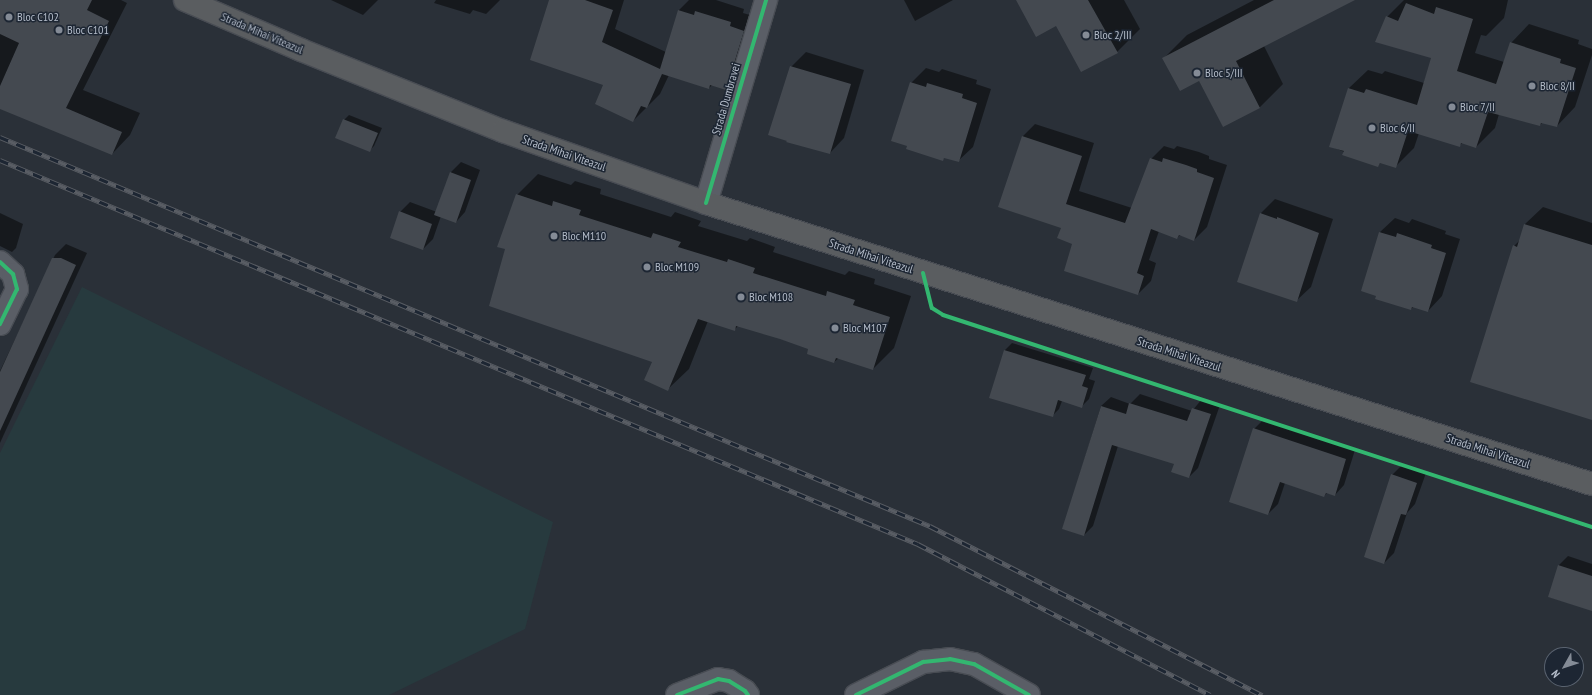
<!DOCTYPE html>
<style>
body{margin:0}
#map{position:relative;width:1592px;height:695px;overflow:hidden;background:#2a3038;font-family:"PT Sans Narrow",sans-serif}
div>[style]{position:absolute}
.green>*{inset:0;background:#273a3e}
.shadow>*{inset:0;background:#0007}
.building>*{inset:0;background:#444950}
.roads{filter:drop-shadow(1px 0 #484c53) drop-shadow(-1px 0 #484c53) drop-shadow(0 1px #484c53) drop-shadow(0 -1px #484c53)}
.street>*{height:22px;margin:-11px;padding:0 11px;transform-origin:11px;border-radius:11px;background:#5a5e66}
.highway>*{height:22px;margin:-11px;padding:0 11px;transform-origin:11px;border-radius:11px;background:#5a5d60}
.rail>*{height:4.5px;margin-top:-2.25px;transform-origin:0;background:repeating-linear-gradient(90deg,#1d2633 0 9px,#595d64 0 18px);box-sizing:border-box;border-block:1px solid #595d64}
.cycleway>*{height:4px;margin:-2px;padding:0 2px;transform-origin:2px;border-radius:2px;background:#33b770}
.dots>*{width:11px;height:11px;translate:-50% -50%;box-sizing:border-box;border:2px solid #1d2633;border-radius:50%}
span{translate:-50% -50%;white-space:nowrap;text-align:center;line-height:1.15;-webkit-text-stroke:3px #1d2633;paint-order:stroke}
.poi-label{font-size:12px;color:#b4bcc9}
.left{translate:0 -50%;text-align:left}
.street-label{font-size:12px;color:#b4bcc9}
.north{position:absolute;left:1544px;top:647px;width:40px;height:40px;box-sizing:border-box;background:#1d2633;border:1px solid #59626f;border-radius:50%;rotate:231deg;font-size:11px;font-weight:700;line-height:16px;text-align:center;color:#b4bcc9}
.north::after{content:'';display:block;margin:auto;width:14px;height:18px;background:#848b96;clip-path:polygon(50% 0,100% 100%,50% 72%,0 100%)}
</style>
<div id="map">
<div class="green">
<div style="clip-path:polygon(82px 287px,553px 522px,525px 629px,389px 695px,0 695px,0 453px)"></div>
</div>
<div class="shadow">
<div style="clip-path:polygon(0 0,121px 0,127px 3px,83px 90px,140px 113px,130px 135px,112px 154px,0 108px)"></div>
<div style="clip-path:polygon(331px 0,378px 0,363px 15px)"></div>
<div style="clip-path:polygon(436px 0,500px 0,486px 14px,473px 10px,470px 14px,434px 3px)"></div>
<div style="clip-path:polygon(550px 0,624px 0,615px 29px,666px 52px,679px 10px,689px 0,716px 0,744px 9px,743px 13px,757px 17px,739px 76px,725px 89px,712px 85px,709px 88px,669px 75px,660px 94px,633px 121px,605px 85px)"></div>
<div style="clip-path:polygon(904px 0,953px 0,915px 21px)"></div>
<div style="clip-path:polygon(1023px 0,1124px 0,1140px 29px,1117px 52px,1057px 25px)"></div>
<div style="clip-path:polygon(1254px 0,1343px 0,1264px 46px,1283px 84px,1260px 107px,1223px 126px,1199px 80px,1164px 58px,1187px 35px)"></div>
<div style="clip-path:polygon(1404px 0,1508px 0,1504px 18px,1486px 36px,1481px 35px,1475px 53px,1504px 62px,1511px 43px,1529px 24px,1579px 40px,1578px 44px,1592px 49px,1592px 55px,1575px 107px,1557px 126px,1543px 122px,1540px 125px,1499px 114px,1495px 128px,1476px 147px,1463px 142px,1460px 145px,1419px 133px,1414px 148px,1395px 167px,1381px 162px,1378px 166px,1330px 146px,1349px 88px,1368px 70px,1382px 74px,1385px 71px,1424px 83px,1432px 58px,1387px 17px)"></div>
<div style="clip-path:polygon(806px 52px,864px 70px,844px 138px,830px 153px,791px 67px)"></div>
<div style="clip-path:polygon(926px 68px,939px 72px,942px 69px,977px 80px,976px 84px,991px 89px,973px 147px,958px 161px,945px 157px,942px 160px,911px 83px)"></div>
<div style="clip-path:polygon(349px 115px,382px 128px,374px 146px,369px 151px,344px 120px)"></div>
<div style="clip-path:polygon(1035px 124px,1094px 143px,1079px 191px,1132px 208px,1151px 159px,1164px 146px,1174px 149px,1177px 146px,1199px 152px,1209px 156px,1209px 159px,1227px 165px,1207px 227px,1194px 240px,1180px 235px,1177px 238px,1159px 231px,1149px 260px,1156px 263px,1151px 281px,1138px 294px,1074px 243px,1063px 227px,1022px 137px)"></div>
<div style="clip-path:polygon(461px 162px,480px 170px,465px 212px,456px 222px,441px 216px,433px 239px,423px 249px,400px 212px,410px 202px,437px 212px,451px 172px)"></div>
<div style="clip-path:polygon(538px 174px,571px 185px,575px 181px,601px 189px,600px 194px,671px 217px,675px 212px,701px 221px,698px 226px,747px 241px,750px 238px,775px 247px,773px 252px,845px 275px,849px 271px,875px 279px,874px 284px,911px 296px,894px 348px,873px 369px,839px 358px,834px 362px,809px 348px,739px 325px,734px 330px,708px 321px,689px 369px,668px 389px,653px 361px,506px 249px,517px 195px)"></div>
<div style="clip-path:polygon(1275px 199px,1333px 219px,1311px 287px,1296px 301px,1261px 213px)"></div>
<div style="clip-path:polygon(1543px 207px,1592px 223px,1592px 419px,1514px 246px,1520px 240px,1525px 224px)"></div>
<div style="clip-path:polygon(0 213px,23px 224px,16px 248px,12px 252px,0 246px)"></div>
<div style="clip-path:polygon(1395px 218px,1409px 223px,1412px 219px,1446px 231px,1445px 234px,1460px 239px,1442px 296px,1428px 311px,1414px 306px,1411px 309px,1380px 232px)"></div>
<div style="clip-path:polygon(66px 244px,87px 253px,0 443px,0 371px,55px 255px)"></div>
<div style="clip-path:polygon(1012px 343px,1093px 368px,1089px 379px,1095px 381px,1089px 399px,1082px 406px,1062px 401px,1059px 409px,1052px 416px,990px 397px,1005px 350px)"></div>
<div style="clip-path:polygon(1140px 394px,1192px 411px,1202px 399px,1220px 405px,1198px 468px,1189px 477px,1175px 463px,1118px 446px,1093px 526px,1084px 535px,1063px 529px,1101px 406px,1111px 397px,1130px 404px)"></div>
<div style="clip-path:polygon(1264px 419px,1355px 450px,1344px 485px,1335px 495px,1327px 493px,1324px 496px,1285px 483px,1278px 504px,1268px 514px,1254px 429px)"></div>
<div style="clip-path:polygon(1402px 465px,1426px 473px,1415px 504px,1407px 513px,1394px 553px,1384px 563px,1392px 475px)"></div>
<div style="clip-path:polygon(1568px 556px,1592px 564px,1592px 610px,1549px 597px,1559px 565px)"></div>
</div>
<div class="building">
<div style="clip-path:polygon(0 0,92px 0,87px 10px,109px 21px,66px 108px,122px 132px,112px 155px,0 109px,0 86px,19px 43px,0 34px)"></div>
<div style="clip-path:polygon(549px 0,585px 0,613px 10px,602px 42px,660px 69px,678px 10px,694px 15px,695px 11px,731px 22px,730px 26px,744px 31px,726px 90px,710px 85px,709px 89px,662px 74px,647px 108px,641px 106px,633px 122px,595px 104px,603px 85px,530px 60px)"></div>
<div style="clip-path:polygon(1016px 0,1088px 0,1118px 53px,1081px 72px,1056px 26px,1036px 37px)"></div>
<div style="clip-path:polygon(1274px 0,1355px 0,1236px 61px,1260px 108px,1223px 127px,1199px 81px,1180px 91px,1162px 58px)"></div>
<div style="clip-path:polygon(1406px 3px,1434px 14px,1436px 7px,1473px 19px,1457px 71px,1496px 84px,1510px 42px,1561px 59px,1560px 63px,1576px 68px,1557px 127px,1541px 123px,1540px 126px,1488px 112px,1476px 148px,1461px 143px,1460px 147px,1408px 131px,1396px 168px,1380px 163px,1378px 167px,1342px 155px,1344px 151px,1329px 147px,1348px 88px,1364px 93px,1366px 89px,1417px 105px,1431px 58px,1375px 42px,1386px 16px,1398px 21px)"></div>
<div style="clip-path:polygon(790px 66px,851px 84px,830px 154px,786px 142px,787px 141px,768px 135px)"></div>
<div style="clip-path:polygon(910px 82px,926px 87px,927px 83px,963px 94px,962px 98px,977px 103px,959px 162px,944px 158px,943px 161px,906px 149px,907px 146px,891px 141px)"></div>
<div style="clip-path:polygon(343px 119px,378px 133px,370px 152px,335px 138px)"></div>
<div style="clip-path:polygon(1022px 136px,1082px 156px,1066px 204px,1125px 223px,1150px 158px,1162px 162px,1163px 158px,1186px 165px,1197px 169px,1197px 172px,1214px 178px,1194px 241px,1179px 235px,1177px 239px,1151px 229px,1137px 273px,1144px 276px,1138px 295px,1064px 271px,1072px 244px,1057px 238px,1061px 228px,998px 207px)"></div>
<div style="clip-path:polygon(450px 172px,471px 180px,456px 223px,434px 215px)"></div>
<div style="clip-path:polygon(516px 194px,552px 206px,553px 201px,581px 210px,579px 215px,651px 238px,653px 233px,681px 242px,678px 247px,727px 262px,728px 259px,755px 268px,753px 273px,826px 296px,827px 291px,855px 300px,853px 305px,890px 317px,873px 370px,836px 358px,834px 363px,807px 354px,808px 349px,780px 339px,736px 326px,735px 331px,698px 319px,668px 391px,644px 380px,652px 362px,489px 306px,505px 249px,497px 247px)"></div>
<div style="clip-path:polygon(399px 211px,432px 224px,423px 250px,390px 238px)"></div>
<div style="clip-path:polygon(1260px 213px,1277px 219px,1277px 217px,1319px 233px,1297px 302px,1237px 282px)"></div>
<div style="clip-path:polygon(1524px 224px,1592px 245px,1592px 420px,1470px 382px,1513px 245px,1517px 247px)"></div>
<div style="clip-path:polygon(1379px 232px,1396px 237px,1397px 233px,1432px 245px,1431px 248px,1446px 253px,1428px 312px,1412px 307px,1411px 310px,1375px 299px,1376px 296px,1361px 291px)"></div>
<div style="clip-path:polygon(52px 258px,61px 258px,76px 265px,0 431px,0 372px)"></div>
<div style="clip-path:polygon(1004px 350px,1086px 375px,1082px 386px,1088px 388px,1082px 408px,1058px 400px,1053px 417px,989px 398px)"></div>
<div style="clip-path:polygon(1129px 403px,1187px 421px,1192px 408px,1211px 414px,1189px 478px,1171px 472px,1174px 464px,1112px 445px,1084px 536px,1062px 529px,1101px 406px,1126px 414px)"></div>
<div style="clip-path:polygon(1253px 428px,1346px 459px,1335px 496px,1326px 493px,1324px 497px,1280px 482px,1268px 515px,1229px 502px)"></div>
<div style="clip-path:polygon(1391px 474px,1417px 483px,1406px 515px,1401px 514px,1384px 564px,1364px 557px)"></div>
<div style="clip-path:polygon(1558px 565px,1592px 576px,1592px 611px,1548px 597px)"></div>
</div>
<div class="roads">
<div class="street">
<div style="left:706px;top:203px;width:212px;rotate:-73.5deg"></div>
<div style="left:0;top:262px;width:18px;rotate:43deg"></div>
<div style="left:13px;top:274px;width:16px;rotate:75deg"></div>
<div style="left:17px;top:289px;width:39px;rotate:116deg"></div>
<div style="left:677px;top:695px;width:44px;rotate:-21.3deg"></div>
<div style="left:718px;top:679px;width:11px;rotate:10deg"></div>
<div style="left:729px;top:681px;width:19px;rotate:32deg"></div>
<div style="left:745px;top:691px;width:5px;rotate:53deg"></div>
<div style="left:856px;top:695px;width:75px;rotate:-26.2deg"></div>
<div style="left:923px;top:662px;width:27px;rotate:-6deg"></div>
<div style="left:950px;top:659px;width:25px;rotate:12deg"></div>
<div style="left:974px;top:664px;width:63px;rotate:29.4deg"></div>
</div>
<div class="highway">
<div style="left:185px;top:0;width:126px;rotate:23.3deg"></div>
<div style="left:301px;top:50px;width:218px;rotate:21.9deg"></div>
<div style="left:503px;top:131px;width:215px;rotate:19.5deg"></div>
<div style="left:706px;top:203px;width:929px;rotate:17.6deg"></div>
</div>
</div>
<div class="rail">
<div style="left:0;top:137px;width:1008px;rotate:22.7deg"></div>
<div style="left:930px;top:526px;width:373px;rotate:27deg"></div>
<div style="left:0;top:160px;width:995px;rotate:22.7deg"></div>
<div style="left:918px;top:544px;width:329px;rotate:27.3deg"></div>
</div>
<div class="cycleway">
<div style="left:706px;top:203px;width:212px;rotate:-73.5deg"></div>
<div style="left:0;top:262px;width:18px;rotate:43deg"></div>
<div style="left:13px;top:274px;width:16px;rotate:75deg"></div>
<div style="left:17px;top:289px;width:39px;rotate:116deg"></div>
<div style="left:923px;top:273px;width:36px;rotate:76deg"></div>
<div style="left:932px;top:308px;width:13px;rotate:32deg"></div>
<div style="left:943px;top:315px;width:683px;rotate:18.09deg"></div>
<div style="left:677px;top:695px;width:44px;rotate:-21.3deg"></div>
<div style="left:718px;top:679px;width:11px;rotate:10deg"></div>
<div style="left:729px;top:681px;width:19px;rotate:32deg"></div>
<div style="left:745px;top:691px;width:5px;rotate:53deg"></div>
<div style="left:856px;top:695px;width:75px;rotate:-26.2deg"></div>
<div style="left:923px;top:662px;width:27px;rotate:-6deg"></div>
<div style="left:950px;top:659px;width:25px;rotate:12deg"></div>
<div style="left:974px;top:664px;width:63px;rotate:29.4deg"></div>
</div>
<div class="dots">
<div style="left:9px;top:17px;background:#848b96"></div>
<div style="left:59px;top:30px;background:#848b96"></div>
<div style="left:1086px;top:35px;background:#848b96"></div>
<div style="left:1197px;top:73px;background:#848b96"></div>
<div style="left:1532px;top:86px;background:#848b96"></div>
<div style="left:1452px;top:107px;background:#848b96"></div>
<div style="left:1372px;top:128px;background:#848b96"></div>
<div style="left:554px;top:236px;background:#848b96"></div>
<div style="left:647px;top:267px;background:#848b96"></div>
<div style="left:741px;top:297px;background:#848b96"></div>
<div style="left:835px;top:328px;background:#848b96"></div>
</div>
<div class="poi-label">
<span class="left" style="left:17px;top:17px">Bloc C102</span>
<span class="left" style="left:67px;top:30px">Bloc C101</span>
<span class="left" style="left:1094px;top:35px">Bloc 2/III</span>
<span class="left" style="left:1205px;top:73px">Bloc 5/III</span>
<span class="left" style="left:1540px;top:86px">Bloc 8/II</span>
<span class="left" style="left:1460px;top:107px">Bloc 7/II</span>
<span class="left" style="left:1380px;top:128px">Bloc 6/II</span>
<span class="left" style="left:562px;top:236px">Bloc M110</span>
<span class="left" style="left:655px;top:267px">Bloc M109</span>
<span class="left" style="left:749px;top:297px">Bloc M108</span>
<span class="left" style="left:843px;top:328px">Bloc M107</span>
</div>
<div class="street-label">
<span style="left:262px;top:33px;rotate:23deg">Strada Mihai Viteazul</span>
<span style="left:726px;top:99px;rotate:-74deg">Strada Dumbravei</span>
<span style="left:564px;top:153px;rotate:19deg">Strada Mihai Viteazul</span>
<span style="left:871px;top:256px;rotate:18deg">Strada Mihai Viteazul</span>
<span style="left:1179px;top:354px;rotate:18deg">Strada Mihai Viteazul</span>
<span style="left:1488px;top:451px;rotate:18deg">Strada Mihai Viteazul</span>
</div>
<div class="north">N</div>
</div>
